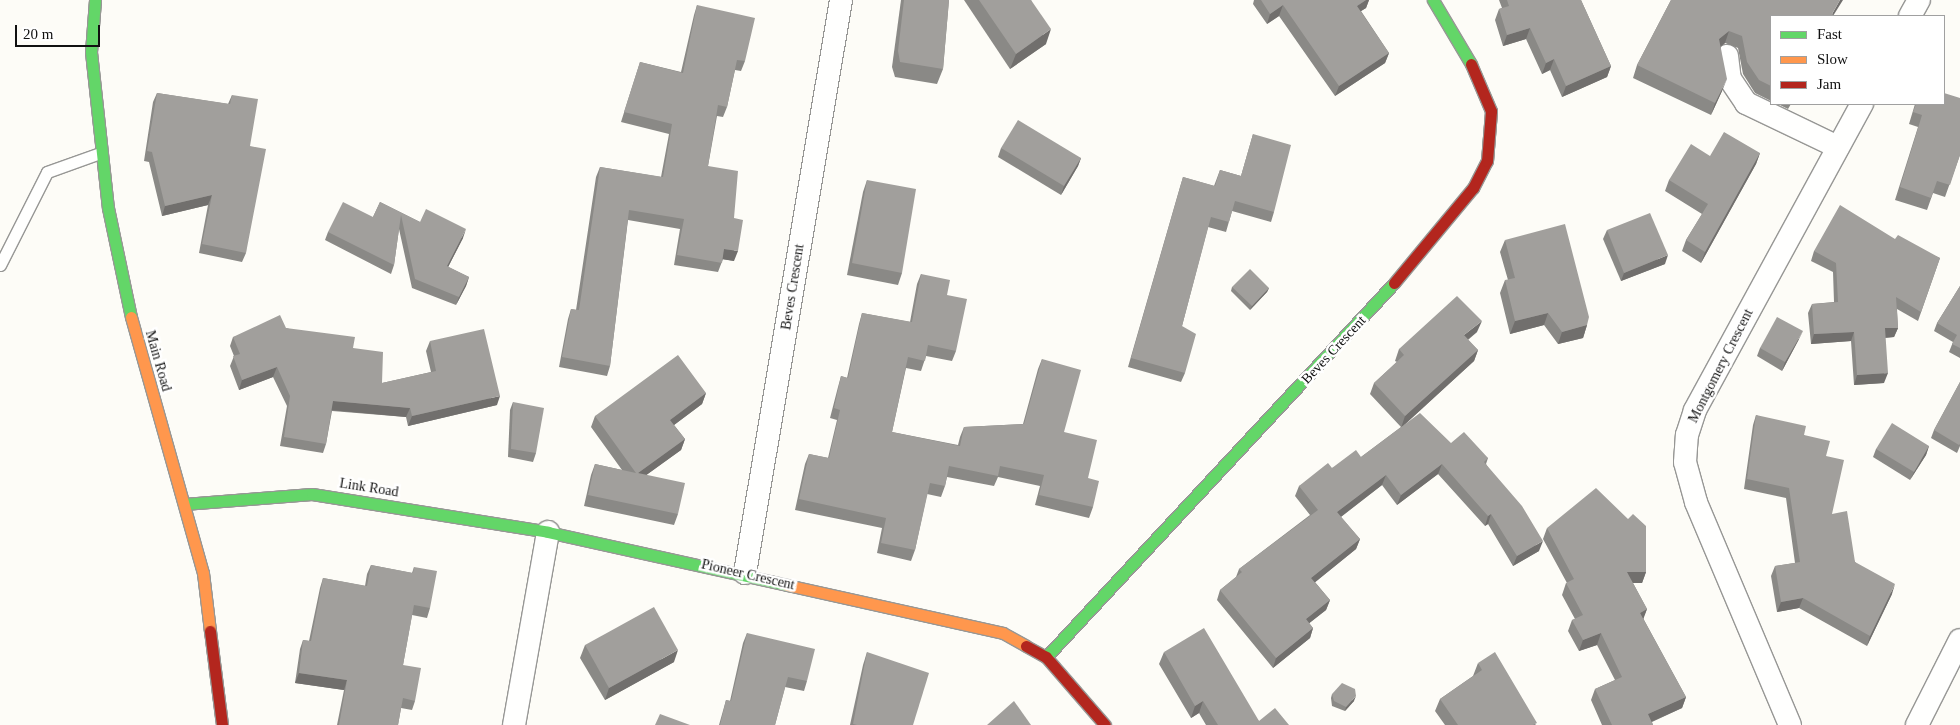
<!DOCTYPE html>
<style>
body{margin:0}
#map{position:relative;width:1960px;height:725px;overflow:hidden;background:#fdfcf7;font-family:Georgia,serif}
div>[style]{position:absolute}
.roads{filter:drop-shadow(1px 0 #979795) drop-shadow(-1px 0 #979795) drop-shadow(0 1px #979795) drop-shadow(0 -1px #979795)}
.lane>*{height:11px;margin:-5.5px;padding:0 5.5px;transform-origin:5.5px;border-radius:5.5px;background:#fffffe}
.street>*{height:22px;margin:-11px;padding:0 11px;transform-origin:11px;border-radius:11px;background:#fffffe}
.fast>*{height:11px;margin:-5.5px;padding:0 5.5px;transform-origin:5.5px;border-radius:5.5px;background:#63d668}
.slow>*{height:11px;margin:-5.5px;padding:0 5.5px;transform-origin:5.5px;border-radius:5.5px;background:#ff974d}
.jam>*{height:11px;margin:-5.5px;padding:0 5.5px;transform-origin:5.5px;border-radius:5.5px;background:#b3261e}
.wall>*{inset:0;background:#8a8986}
.shaded-wall>*{inset:0;background:#716f6d}
.building>*{inset:0;background:#a19f9c}
span{translate:-50% -50%;white-space:nowrap;text-align:center;line-height:1.15;-webkit-text-stroke:5px #fff;paint-order:stroke}
.street-label{font-size:14px;color:#111}
.legend{position:absolute;left:1770px;top:15px;width:175px;height:90px;box-sizing:border-box;background:#fff;border:1px solid #a0a0a0;margin:0;padding:6px 9px;list-style:none;font-size:15px;color:#111}
.legend li{display:flex;align-items:center;gap:10px;height:25px}
.legend b{width:25px;border:1px solid #a0a0a0}
.scale{position:absolute;left:15px;top:25px;width:85px;height:22px;box-sizing:border-box;border:2px solid #111;border-top:0;padding-left:6px;font-size:15px;line-height:18px;white-space:nowrap;color:#111;-webkit-text-stroke:4px #fff;paint-order:stroke}
</style>
<div id="map">
<div class="roads">
<div class="lane">
<div style="left:0;top:265px;width:104px;rotate:-63.2deg"></div>
<div style="left:47px;top:172px;width:56px;rotate:-19.7deg"></div>
</div>
<div class="street">
<div style="left:1910px;top:16px;width:18px;rotate:-61deg"></div>
<div style="left:1727px;top:56px;width:23px;rotate:83deg"></div>
<div style="left:1730px;top:79px;width:29px;rotate:56deg"></div>
<div style="left:1746px;top:103px;width:102px;rotate:25.6deg"></div>
<div style="left:745px;top:573px;width:581px;rotate:-80.49deg"></div>
<div style="left:514px;top:725px;width:196px;rotate:-80deg"></div>
<div style="left:1790px;top:725px;width:242px;rotate:-112.9deg"></div>
<div style="left:1696px;top:502px;width:41px;rotate:-105.4deg"></div>
<div style="left:1685px;top:462px;width:27px;rotate:-86deg"></div>
<div style="left:1687px;top:435px;width:26px;rotate:-72deg"></div>
<div style="left:1695px;top:410px;width:349px;rotate:-61.4deg"></div>
<div style="left:1917px;top:725px;width:95px;rotate:-63.2deg"></div>
</div>
<div class="fast">
<div style="left:95px;top:0;width:52px;rotate:94.4deg"></div>
<div style="left:91px;top:52px;width:157px;rotate:83.8deg"></div>
<div style="left:108px;top:208px;width:111px;rotate:78.1deg"></div>
<div style="left:1433px;top:0;width:74px;rotate:59.3deg"></div>
<div style="left:184px;top:504px;width:128px;rotate:-4.5deg"></div>
<div style="left:312px;top:494px;width:239px;rotate:9.1deg"></div>
<div style="left:548px;top:532px;width:245px;rotate:12.5deg"></div>
<div style="left:1046px;top:657px;width:511px;rotate:-47.06deg"></div>
</div>
<div class="slow">
<div style="left:131px;top:317px;width:266px;rotate:74.3deg"></div>
<div style="left:203px;top:573px;width:58px;rotate:83.1deg"></div>
<div style="left:787px;top:585px;width:221px;rotate:12.5deg"></div>
<div style="left:1003px;top:633px;width:26px;rotate:29deg"></div>
</div>
<div class="jam">
<div style="left:1394px;top:283px;width:124px;rotate:-50.3deg"></div>
<div style="left:1473px;top:188px;width:30px;rotate:-63deg"></div>
<div style="left:1487px;top:161px;width:50px;rotate:-85.4deg"></div>
<div style="left:1491px;top:111px;width:51px;rotate:-113.1deg"></div>
<div style="left:210px;top:631px;width:95px;rotate:82.7deg"></div>
<div style="left:1026px;top:646px;width:23px;rotate:29deg"></div>
<div style="left:1046px;top:657px;width:90px;rotate:49.1deg"></div>
</div>
</div>
<div class="wall">
<div style="clip-path:polygon(901px 0,949px 0,943px 69px,937px 84px,895px 77px,892px 67px)"></div>
<div style="clip-path:polygon(964px 0,1031px 0,1046px 44px,1010px 69px)"></div>
<div style="clip-path:polygon(1254px 0,1369px 0,1366px 8px,1361px 11px,1389px 53px,1385px 63px,1335px 96px,1279px 16px,1267px 24px,1253px 4px)"></div>
<div style="clip-path:polygon(1499px 0,1581px 0,1611px 66px,1607px 77px,1562px 97px,1550px 70px,1542px 74px,1526px 39px,1503px 46px,1495px 20px,1499px 9px,1502px 8px)"></div>
<div style="clip-path:polygon(1671px 0,1771px 16px,1771px 101px,1755px 93px,1743px 74px,1738px 48px,1725px 43px,1721px 47px,1722px 91px,1711px 115px,1633px 78px,1637px 65px)"></div>
<div style="clip-path:polygon(697px 5px,745px 61px,741px 71px,735px 70px,727px 107px,723px 117px,717px 116px,708px 166px,734px 218px,734px 261px,723px 259px,718px 272px,674px 265px,680px 229px,628px 220px,610px 366px,607px 376px,559px 367px,568px 319px,571px 309px,576px 310px,596px 177px,600px 167px,661px 177px,669px 134px,621px 122px,640px 62px,681px 72px,694px 15px)"></div>
<div style="clip-path:polygon(157px 93px,228px 104px,232px 95px,250px 146px,246px 253px,242px 262px,199px 253px,208px 205px,162px 216px,149px 162px,144px 161px,153px 102px)"></div>
<div style="clip-path:polygon(1778px 104px,1791px 104px,1788px 109px)"></div>
<div style="clip-path:polygon(1915px 104px,1960px 155px,1945px 197px,1933px 193px,1927px 210px,1895px 200px,1918px 127px,1909px 124px)"></div>
<div style="clip-path:polygon(1253px 134px,1274px 212px,1271px 222px,1232px 211px,1226px 232px,1208px 227px,1182px 326px,1185px 373px,1181px 382px,1128px 367px,1180px 187px,1183px 177px,1214px 186px,1220px 170px,1241px 176px)"></div>
<div style="clip-path:polygon(1001px 148px,1081px 158px,1078px 166px,1061px 195px,998px 157px)"></div>
<div style="clip-path:polygon(1760px 153px,1756px 164px,1701px 263px,1682px 251px,1686px 240px,1702px 214px,1665px 191px,1669px 180px,1710px 156px)"></div>
<div style="clip-path:polygon(867px 180px,902px 273px,898px 285px,847px 275px,863px 192px)"></div>
<div style="clip-path:polygon(380px 202px,420px 222px,463px 238px,448px 267px,469px 277px,466px 286px,456px 305px,412px 288px,399px 229px,394px 265px,391px 274px,325px 240px,328px 232px,373px 217px)"></div>
<div style="clip-path:polygon(1607px 230px,1665px 264px,1621px 281px,1603px 239px)"></div>
<div style="clip-path:polygon(1895px 239px,1940px 258px,1918px 321px,1897px 309px,1898px 328px,1894px 337px,1885px 338px,1884px 383px,1854px 385px,1851px 341px,1811px 344px,1808px 313px,1812px 304px,1834px 302px,1833px 272px,1811px 261px,1814px 251px)"></div>
<div style="clip-path:polygon(1505px 240px,1587px 325px,1583px 338px,1558px 344px,1544px 325px,1510px 334px,1500px 293px,1505px 280px,1508px 280px,1500px 252px)"></div>
<div style="clip-path:polygon(921px 274px,947px 295px,956px 351px,952px 361px,926px 356px,921px 371px,906px 368px,892px 432px,958px 445px,960px 437px,964px 427px,1023px 424px,1038px 369px,1042px 359px,1064px 432px,1088px 478px,1093px 507px,1089px 518px,1035px 505px,1040px 486px,998px 477px,994px 486px,947px 477px,945px 486px,941px 497px,927px 494px,915px 550px,911px 561px,877px 553px,882px 528px,795px 510px,805px 464px,809px 454px,828px 458px,837px 420px,830px 418px,838px 387px,841px 376px,847px 378px,859px 324px,862px 313px,910px 322px,917px 284px)"></div>
<div style="clip-path:polygon(1960px 286px,1960px 358px,1949px 352px,1953px 342px,1934px 331px,1937px 323px)"></div>
<div style="clip-path:polygon(1232px 287px,1269px 288px,1267px 292px,1250px 310px,1231px 291px)"></div>
<div style="clip-path:polygon(286px 328px,353px 348px,382px 383px,431px 372px,426px 351px,430px 341px,497px 405px,408px 426px,406px 417px,332px 411px,326px 444px,323px 453px,280px 446px,287px 406px,273px 377px,239px 390px,230px 366px,234px 356px,230px 346px,233px 337px)"></div>
<div style="clip-path:polygon(1477px 332px,1468px 340px,1478px 350px,1474px 361px,1404px 425px,1488px 458px,1486px 464px,1539px 551px,1513px 566px,1488px 524px,1485px 526px,1438px 474px,1397px 505px,1382px 485px,1341px 517px,1360px 539px,1356px 549px,1315px 582px,1330px 600px,1326px 610px,1309px 623px,1313px 628px,1310px 638px,1273px 668px,1217px 600px,1220px 590px,1236px 577px,1239px 569px,1310px 515px,1295px 496px,1299px 486px,1332px 468px,1361px 457px,1401px 427px,1370px 394px,1374px 383px,1397px 362px,1395px 361px,1399px 349px)"></div>
<div style="clip-path:polygon(1799px 339px,1782px 371px,1757px 356px,1760px 348px)"></div>
<div style="clip-path:polygon(1960px 382px,1960px 446px,1957px 453px,1931px 438px,1934px 430px)"></div>
<div style="clip-path:polygon(706px 393px,702px 404px,674px 425px,685px 439px,681px 450px,646px 475px,678px 514px,674px 525px,584px 506px,591px 475px,595px 464px,622px 470px,591px 427px,595px 416px)"></div>
<div style="clip-path:polygon(513px 402px,536px 453px,533px 462px,508px 457px,510px 410px)"></div>
<div style="clip-path:polygon(1756px 415px,1804px 435px,1826px 456px,1832px 514px,1855px 562px,1892px 594px,1867px 646px,1799px 608px,1777px 612px,1771px 576px,1775px 566px,1795px 563px,1786px 498px,1744px 489px,1753px 425px)"></div>
<div style="clip-path:polygon(1929px 446px,1926px 455px,1910px 480px,1873px 457px,1876px 449px)"></div>
<div style="clip-path:polygon(1547px 528px,1646px 572px,1642px 583px,1633px 583px,1647px 609px,1643px 618px,1686px 697px,1682px 708px,1652px 722px,1653px 725px,1602px 725px,1591px 700px,1595px 689px,1615px 680px,1597px 645px,1579px 651px,1568px 631px,1572px 620px,1575px 619px,1562px 595px,1566px 583px,1567px 583px,1543px 539px)"></div>
<div style="clip-path:polygon(371px 565px,412px 573px,414px 567px,430px 608px,427px 618px,412px 615px,403px 665px,415px 701px,412px 710px,401px 708px,398px 725px,337px 725px,344px 690px,295px 683px,300px 649px,303px 640px,309px 641px,320px 588px,323px 578px,365px 586px,367px 574px)"></div>
<div style="clip-path:polygon(747px 633px,807px 681px,804px 691px,785px 687px,775px 725px,719px 725px,726px 700px,730px 701px,743px 643px)"></div>
<div style="clip-path:polygon(585px 645px,674px 662px,605px 700px,580px 658px)"></div>
<div style="clip-path:polygon(867px 652px,913px 725px,850px 725px,863px 665px)"></div>
<div style="clip-path:polygon(1164px 652px,1259px 721px,1289px 725px,1206px 725px,1199px 713px,1191px 718px,1159px 664px)"></div>
<div style="clip-path:polygon(1478px 663px,1536px 725px,1445px 725px,1435px 711px,1440px 699px,1473px 676px)"></div>
<div style="clip-path:polygon(1332px 694px,1354px 701px,1345px 711px,1332px 706px,1331px 698px)"></div>
</div>
<div class="shaded-wall">
<div style="clip-path:polygon(1366px 0,1369px 0,1366px 8px,1353px 16px,1357px 6px)"></div>
<div style="clip-path:polygon(1840px 0,1843px 0,1833px 16px,1831px 16px)"></div>
<div style="clip-path:polygon(1283px 5px,1279px 16px,1267px 24px,1270px 14px)"></div>
<div style="clip-path:polygon(1530px 28px,1526px 39px,1503px 46px,1507px 35px)"></div>
<div style="clip-path:polygon(1051px 29px,1046px 44px,1010px 69px,1016px 54px)"></div>
<div style="clip-path:polygon(1729px 31px,1725px 43px,1715px 51px,1719px 39px)"></div>
<div style="clip-path:polygon(1389px 53px,1385px 63px,1335px 96px,1339px 86px)"></div>
<div style="clip-path:polygon(1554px 59px,1550px 70px,1542px 74px,1546px 63px)"></div>
<div style="clip-path:polygon(1611px 66px,1607px 77px,1562px 97px,1566px 86px)"></div>
<div style="clip-path:polygon(1727px 79px,1722px 91px,1711px 115px,1715px 103px)"></div>
<div style="clip-path:polygon(1760px 153px,1756px 164px,1701px 263px,1705px 252px)"></div>
<div style="clip-path:polygon(1081px 158px,1078px 166px,1061px 195px,1064px 186px)"></div>
<div style="clip-path:polygon(212px 195px,208px 205px,162px 216px,165px 206px)"></div>
<div style="clip-path:polygon(466px 229px,463px 238px,444px 275px,447px 266px)"></div>
<div style="clip-path:polygon(724px 249px,738px 251px,734px 261px,721px 259px)"></div>
<div style="clip-path:polygon(1668px 255px,1665px 264px,1621px 281px,1624px 273px)"></div>
<div style="clip-path:polygon(469px 277px,466px 286px,456px 305px,459px 297px)"></div>
<div style="clip-path:polygon(1269px 288px,1267px 292px,1250px 310px,1252px 306px)"></div>
<div style="clip-path:polygon(1548px 313px,1544px 325px,1510px 334px,1515px 321px)"></div>
<div style="clip-path:polygon(1482px 321px,1477px 332px,1459px 346px,1464px 335px)"></div>
<div style="clip-path:polygon(1587px 325px,1583px 338px,1558px 344px,1562px 332px)"></div>
<div style="clip-path:polygon(1885px 328px,1898px 328px,1894px 337px,1881px 338px)"></div>
<div style="clip-path:polygon(1803px 331px,1799px 339px,1782px 371px,1785px 362px)"></div>
<div style="clip-path:polygon(1854px 332px,1851px 341px,1811px 344px,1814px 334px)"></div>
<div style="clip-path:polygon(1478px 350px,1474px 361px,1401px 428px,1405px 416px)"></div>
<div style="clip-path:polygon(277px 367px,273px 377px,239px 390px,242px 380px)"></div>
<div style="clip-path:polygon(1888px 373px,1884px 383px,1854px 385px,1857px 375px)"></div>
<div style="clip-path:polygon(706px 393px,702px 404px,666px 431px,670px 420px)"></div>
<div style="clip-path:polygon(500px 396px,497px 405px,408px 426px,412px 416px)"></div>
<div style="clip-path:polygon(333px 401px,410px 408px,406px 417px,330px 410px)"></div>
<div style="clip-path:polygon(685px 439px,681px 450px,634px 484px,638px 473px)"></div>
<div style="clip-path:polygon(1929px 446px,1926px 455px,1910px 480px,1914px 472px)"></div>
<div style="clip-path:polygon(1442px 464px,1438px 474px,1397px 505px,1401px 495px)"></div>
<div style="clip-path:polygon(1386px 475px,1382px 485px,1334px 522px,1337px 512px)"></div>
<div style="clip-path:polygon(1491px 514px,1488px 524px,1485px 526px,1488px 516px)"></div>
<div style="clip-path:polygon(1360px 539px,1356px 549px,1308px 588px,1311px 578px)"></div>
<div style="clip-path:polygon(1543px 541px,1539px 551px,1513px 566px,1517px 556px)"></div>
<div style="clip-path:polygon(1627px 572px,1646px 572px,1642px 583px,1623px 583px)"></div>
<div style="clip-path:polygon(1895px 584px,1892px 594px,1867px 646px,1870px 636px)"></div>
<div style="clip-path:polygon(1803px 598px,1799px 608px,1777px 612px,1781px 602px)"></div>
<div style="clip-path:polygon(1330px 600px,1326px 610px,1302px 629px,1306px 619px)"></div>
<div style="clip-path:polygon(1647px 609px,1643px 620px,1640px 613px)"></div>
<div style="clip-path:polygon(1313px 628px,1310px 638px,1273px 668px,1276px 658px)"></div>
<div style="clip-path:polygon(1601px 633px,1597px 645px,1579px 651px,1583px 640px)"></div>
<div style="clip-path:polygon(678px 650px,674px 662px,605px 700px,609px 688px)"></div>
<div style="clip-path:polygon(299px 673px,347px 680px,344px 690px,295px 683px)"></div>
<div style="clip-path:polygon(1356px 696px,1354px 701px,1345px 711px,1346px 707px)"></div>
<div style="clip-path:polygon(1686px 697px,1682px 708px,1644px 725px,1648px 714px)"></div>
<div style="clip-path:polygon(1203px 701px,1199px 713px,1191px 718px,1195px 706px)"></div>
</div>
<div class="building">
<div style="clip-path:polygon(904px 0,949px 0,943px 69px,900px 62px,898px 51px)"></div>
<div style="clip-path:polygon(979px 0,1031px 0,1051px 29px,1016px 54px)"></div>
<div style="clip-path:polygon(1261px 0,1366px 0,1357px 6px,1389px 53px,1339px 86px,1283px 5px,1270px 14px)"></div>
<div style="clip-path:polygon(1507px 0,1581px 0,1611px 66px,1566px 86px,1554px 59px,1546px 63px,1530px 28px,1507px 35px,1499px 9px,1509px 6px)"></div>
<div style="clip-path:polygon(1671px 0,1840px 0,1832px 14px,1836px 16px,1771px 16px,1771px 86px,1759px 80px,1747px 62px,1742px 36px,1729px 31px,1719px 39px,1727px 79px,1715px 103px,1637px 65px)"></div>
<div style="clip-path:polygon(697px 5px,755px 18px,745px 61px,737px 60px,727px 107px,718px 105px,708px 166px,738px 171px,734px 218px,743px 220px,738px 251px,724px 249px,722px 263px,677px 255px,684px 219px,629px 210px,610px 366px,562px 357px,571px 309px,579px 310px,600px 167px,663px 177px,672px 124px,624px 112px,640px 62px,683px 73px)"></div>
<div style="clip-path:polygon(157px 93px,230px 104px,232px 95px,258px 99px,250px 146px,266px 149px,246px 253px,202px 244px,212px 195px,165px 206px,152px 152px,147px 151px)"></div>
<div style="clip-path:polygon(1944px 93px,1960px 98px,1960px 155px,1950px 185px,1937px 181px,1931px 198px,1900px 187px,1922px 115px,1913px 112px,1916px 104px,1944px 104px)"></div>
<div style="clip-path:polygon(1018px 120px,1081px 158px,1064px 186px,1001px 148px)"></div>
<div style="clip-path:polygon(1724px 132px,1760px 153px,1705px 252px,1686px 240px,1708px 204px,1669px 180px,1691px 144px,1710px 156px)"></div>
<div style="clip-path:polygon(1253px 134px,1291px 145px,1274px 212px,1235px 201px,1229px 222px,1211px 217px,1182px 326px,1196px 334px,1185px 373px,1131px 358px,1183px 177px,1215px 186px,1220px 170px,1241px 176px)"></div>
<div style="clip-path:polygon(867px 180px,916px 189px,902px 273px,852px 263px)"></div>
<div style="clip-path:polygon(343px 202px,373px 217px,380px 202px,420px 222px,426px 209px,466px 229px,447px 266px,469px 277px,459px 297px,415px 279px,401px 215px,394px 265px,328px 232px)"></div>
<div style="clip-path:polygon(1840px 205px,1895px 239px,1898px 235px,1940px 258px,1921px 312px,1896px 297px,1898px 328px,1885px 328px,1888px 373px,1857px 375px,1854px 332px,1814px 334px,1812px 304px,1838px 302px,1836px 263px,1814px 251px)"></div>
<div style="clip-path:polygon(1650px 213px,1668px 255px,1624px 273px,1607px 230px)"></div>
<div style="clip-path:polygon(1565px 224px,1589px 317px,1587px 325px,1562px 332px,1548px 313px,1515px 321px,1505px 280px,1515px 278px,1505px 240px)"></div>
<div style="clip-path:polygon(1250px 269px,1269px 288px,1252px 306px,1232px 287px)"></div>
<div style="clip-path:polygon(921px 274px,950px 280px,947px 295px,967px 299px,956px 351px,928px 345px,925px 361px,908px 357px,892px 432px,960px 446px,964px 427px,1024px 424px,1042px 359px,1081px 370px,1064px 432px,1097px 440px,1088px 478px,1099px 481px,1093px 507px,1039px 495px,1044px 475px,1000px 466px,998px 476px,949px 466px,945px 486px,930px 483px,915px 550px,881px 543px,886px 518px,799px 499px,809px 454px,829px 458px,840px 410px,834px 408px,841px 376px,848px 378px,862px 313px,912px 322px)"></div>
<div style="clip-path:polygon(1960px 286px,1960px 348px,1952px 344px,1957px 335px,1937px 323px)"></div>
<div style="clip-path:polygon(1457px 296px,1482px 321px,1464px 335px,1478px 350px,1405px 416px,1374px 383px,1404px 355px,1399px 349px)"></div>
<div style="clip-path:polygon(280px 315px,286px 328px,355px 337px,353px 348px,383px 352px,382px 383px,436px 371px,430px 341px,484px 329px,500px 396px,412px 416px,410px 408px,333px 401px,326px 444px,284px 437px,290px 396px,277px 367px,242px 380px,233px 356px,240px 354px,233px 337px)"></div>
<div style="clip-path:polygon(1777px 317px,1803px 331px,1785px 362px,1760px 348px)"></div>
<div style="clip-path:polygon(678px 355px,706px 393px,670px 420px,685px 439px,638px 473px,685px 483px,678px 514px,588px 495px,595px 464px,636px 473px,595px 416px)"></div>
<div style="clip-path:polygon(1960px 382px,1960px 444px,1959px 445px,1934px 430px)"></div>
<div style="clip-path:polygon(513px 402px,544px 408px,536px 453px,511px 449px)"></div>
<div style="clip-path:polygon(1420px 413px,1451px 443px,1464px 432px,1488px 458px,1484px 462px,1522px 506px,1543px 541px,1517px 556px,1491px 514px,1488px 516px,1442px 464px,1401px 495px,1386px 475px,1337px 512px,1360px 539px,1311px 578px,1330px 600px,1306px 619px,1313px 628px,1276px 658px,1220px 590px,1242px 572px,1239px 569px,1318px 510px,1299px 486px,1328px 463px,1332px 468px,1356px 450px,1361px 457px)"></div>
<div style="clip-path:polygon(1756px 415px,1806px 426px,1804px 435px,1830px 441px,1826px 456px,1844px 460px,1832px 514px,1847px 511px,1855px 562px,1895px 584px,1870px 636px,1803px 598px,1781px 602px,1775px 566px,1800px 562px,1789px 488px,1747px 479px)"></div>
<div style="clip-path:polygon(1892px 423px,1929px 446px,1914px 472px,1876px 449px)"></div>
<div style="clip-path:polygon(1596px 488px,1628px 519px,1633px 514px,1646px 526px,1646px 572px,1627px 572px,1647px 609px,1640px 613px,1686px 697px,1648px 714px,1653px 725px,1612px 725px,1595px 689px,1622px 677px,1601px 633px,1583px 640px,1572px 620px,1583px 615px,1566px 583px,1574px 579px,1547px 528px)"></div>
<div style="clip-path:polygon(371px 565px,413px 573px,414px 567px,437px 571px,430px 608px,414px 605px,403px 665px,421px 668px,415px 701px,403px 698px,398px 725px,339px 725px,347px 680px,299px 673px,303px 640px,311px 641px,323px 578px,367px 586px)"></div>
<div style="clip-path:polygon(654px 607px,678px 650px,609px 688px,585px 645px)"></div>
<div style="clip-path:polygon(1204px 628px,1259px 721px,1275px 708px,1289px 725px,1218px 725px,1203px 701px,1195px 706px,1164px 652px)"></div>
<div style="clip-path:polygon(747px 633px,815px 649px,807px 681px,788px 677px,775px 725px,720px 725px,726px 700px,731px 701px)"></div>
<div style="clip-path:polygon(867px 652px,929px 673px,913px 725px,857px 725px,853px 724px)"></div>
<div style="clip-path:polygon(1495px 652px,1537px 723px,1533px 725px,1458px 725px,1440px 699px,1482px 670px,1478px 663px)"></div>
<div style="clip-path:polygon(1342px 683px,1355px 689px,1356px 696px,1346px 707px,1334px 701px,1332px 694px)"></div>
<div style="clip-path:polygon(1014px 701px,1031px 725px,987px 725px)"></div>
<div style="clip-path:polygon(660px 714px,690px 725px,655px 725px)"></div>
</div>
<div class="street-label">
<span style="left:793px;top:287px;rotate:-81deg">Beves Crescent</span>
<span style="left:1334px;top:350px;rotate:-47deg">Beves Crescent</span>
<span style="left:158px;top:361px;rotate:74deg">Main Road</span>
<span style="left:1721px;top:366px;rotate:-63deg">Montgomery Crescent</span>
<span style="left:369px;top:488px;rotate:9deg">Link Road</span>
<span style="left:748px;top:575px;rotate:13deg">Pioneer Crescent</span>
</div>
<ul class="legend">
<li><b style="height:6px;background:#63d668"></b>Fast</li>
<li><b style="height:6px;background:#ff974d"></b>Slow</li>
<li><b style="height:6px;background:#b3261e"></b>Jam</li>
</ul>
<div class="scale">20 m</div>
</div>
